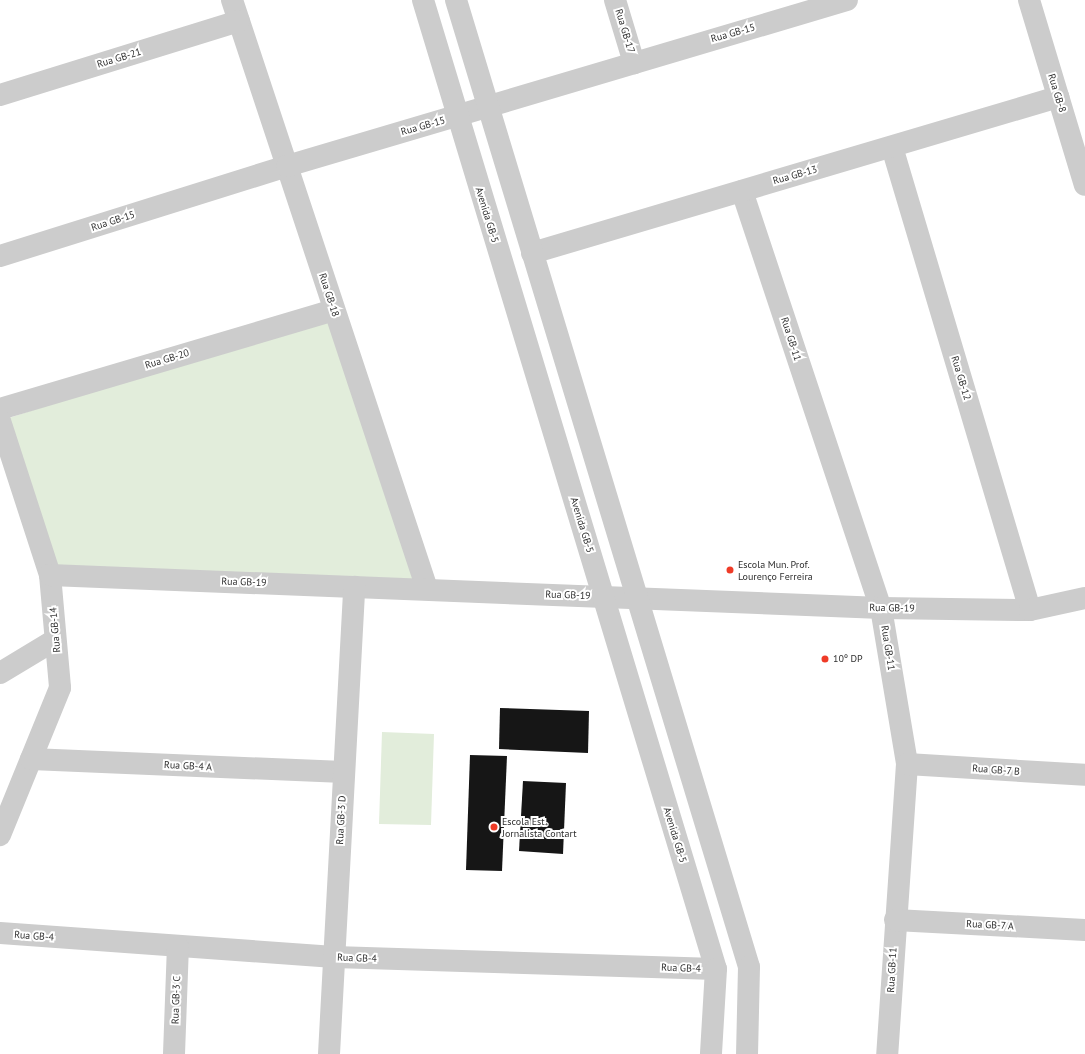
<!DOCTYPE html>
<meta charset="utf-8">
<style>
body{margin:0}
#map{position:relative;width:1085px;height:1054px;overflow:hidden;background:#fff;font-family:"PT Sans",sans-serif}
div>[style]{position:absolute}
.green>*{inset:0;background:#e2eddb}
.building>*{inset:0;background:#161616}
.minor>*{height:22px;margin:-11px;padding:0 11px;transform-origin:11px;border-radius:11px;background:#ccc}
.tertiary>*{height:22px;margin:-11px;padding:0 11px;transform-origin:11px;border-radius:11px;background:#ccc}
.dots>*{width:11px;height:11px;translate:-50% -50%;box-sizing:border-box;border:2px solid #fff;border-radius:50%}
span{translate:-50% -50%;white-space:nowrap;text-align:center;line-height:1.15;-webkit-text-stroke:4px #fff;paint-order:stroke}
.street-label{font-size:10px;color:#2f2f2f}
.poi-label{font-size:10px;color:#2f2f2f}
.left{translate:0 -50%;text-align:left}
</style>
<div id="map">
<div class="green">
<div style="clip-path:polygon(334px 310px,427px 589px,50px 575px,0 421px)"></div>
<div style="clip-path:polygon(382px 732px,434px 734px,431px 825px,379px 824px)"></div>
</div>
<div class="building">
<div style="clip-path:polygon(500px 708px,589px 711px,588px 753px,499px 749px)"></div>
<div style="clip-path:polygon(470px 755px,507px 756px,502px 871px,466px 870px)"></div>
<div style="clip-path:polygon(523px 781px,566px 783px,563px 854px,519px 851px)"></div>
</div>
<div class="minor">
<div style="left:232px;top:0;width:620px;rotate:71.68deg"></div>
<div style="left:615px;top:0;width:66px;rotate:73.2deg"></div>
<div style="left:1029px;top:0;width:193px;rotate:73.2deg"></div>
<div style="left:0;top:95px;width:250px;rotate:-17.2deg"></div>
<div style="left:892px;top:147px;width:483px;rotate:73.4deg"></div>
<div style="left:742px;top:191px;width:440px;rotate:71.6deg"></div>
<div style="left:881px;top:608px;width:158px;rotate:80.5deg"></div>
<div style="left:907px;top:764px;width:291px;rotate:93.9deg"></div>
<div style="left:532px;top:253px;width:549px;rotate:-16.52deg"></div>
<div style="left:0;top:256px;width:301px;rotate:-17.4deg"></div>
<div style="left:287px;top:166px;width:584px;rotate:-16.51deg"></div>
<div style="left:0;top:409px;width:348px;rotate:-16.5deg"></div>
<div style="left:0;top:421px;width:162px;rotate:72deg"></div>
<div style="left:50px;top:575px;width:113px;rotate:84.9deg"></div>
<div style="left:60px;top:688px;width:159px;rotate:112.2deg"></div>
<div style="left:50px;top:575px;width:832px;rotate:2.27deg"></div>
<div style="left:881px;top:608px;width:149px;rotate:0.8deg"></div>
<div style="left:1030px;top:610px;width:56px;rotate:-12.3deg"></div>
<div style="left:0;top:673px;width:64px;rotate:-31deg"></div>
<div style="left:31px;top:759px;width:313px;rotate:2.4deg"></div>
<div style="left:907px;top:764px;width:178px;rotate:3.5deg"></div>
<div style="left:895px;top:920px;width:190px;rotate:3deg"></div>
<div style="left:0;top:933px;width:335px;rotate:4.1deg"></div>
<div style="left:334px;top:957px;width:382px;rotate:1.8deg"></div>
<div style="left:174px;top:1054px;width:107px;rotate:-87.9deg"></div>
<div style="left:329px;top:1054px;width:468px;rotate:-86.9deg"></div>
</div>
<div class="tertiary">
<div style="left:423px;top:0;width:1012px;rotate:73.18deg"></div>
<div style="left:716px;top:969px;width:85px;rotate:93.4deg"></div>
<div style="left:456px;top:0;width:1010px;rotate:73.14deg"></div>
<div style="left:749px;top:967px;width:87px;rotate:91.3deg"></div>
</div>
<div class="dots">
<div style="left:730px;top:570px;background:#ef3b27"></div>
<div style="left:825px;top:659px;background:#ef3b27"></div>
<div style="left:494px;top:827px;background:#ef3b27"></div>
</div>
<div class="street-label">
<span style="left:625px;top:31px;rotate:73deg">Rua GB-17</span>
<span style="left:733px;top:33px;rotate:-16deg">Rua GB-15</span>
<span style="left:119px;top:58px;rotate:-17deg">Rua GB-21</span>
<span style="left:1057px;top:93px;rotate:73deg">Rua GB-8</span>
<span style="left:423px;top:126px;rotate:-16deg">Rua GB-15</span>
<span style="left:795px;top:175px;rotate:-16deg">Rua GB-13</span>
<span style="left:487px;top:215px;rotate:73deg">Avenida GB-5</span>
<span style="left:113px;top:221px;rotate:-18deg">Rua GB-15</span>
<span style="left:329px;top:295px;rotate:72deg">Rua GB-18</span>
<span style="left:791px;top:339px;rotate:72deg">Rua GB-11</span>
<span style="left:167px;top:359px;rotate:-17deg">Rua GB-20</span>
<span style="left:961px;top:378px;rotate:73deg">Rua GB-12</span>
<span style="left:582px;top:525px;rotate:73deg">Avenida GB-5</span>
<span style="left:244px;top:582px;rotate:2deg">Rua GB-19</span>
<span style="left:568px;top:595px;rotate:2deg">Rua GB-19</span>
<span style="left:892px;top:608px;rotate:1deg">Rua GB-19</span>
<span style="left:55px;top:630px;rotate:-95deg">Rua GB-14</span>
<span style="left:888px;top:648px;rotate:81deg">Rua GB-11</span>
<span style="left:188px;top:766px;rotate:3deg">Rua GB-4 A</span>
<span style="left:996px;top:770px;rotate:4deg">Rua GB-7 B</span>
<span style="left:341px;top:820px;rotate:-87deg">Rua GB-3 D</span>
<span style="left:675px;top:835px;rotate:73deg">Avenida GB-5</span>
<span style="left:990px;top:925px;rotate:3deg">Rua GB-7 A</span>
<span style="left:34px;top:936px;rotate:4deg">Rua GB-4</span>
<span style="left:357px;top:958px;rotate:2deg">Rua GB-4</span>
<span style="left:681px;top:968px;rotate:2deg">Rua GB-4</span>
<span style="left:892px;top:970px;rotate:-87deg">Rua GB-11</span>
<span style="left:176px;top:1000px;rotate:-88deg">Rua GB-3 C</span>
</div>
<div class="poi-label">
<span class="left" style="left:738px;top:570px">Escola Mun. Prof.<br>Lourenço Ferreira</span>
<span class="left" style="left:833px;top:659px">10º DP</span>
<span class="left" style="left:502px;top:827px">Escola Est.<br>Jornalista Contart</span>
</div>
</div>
